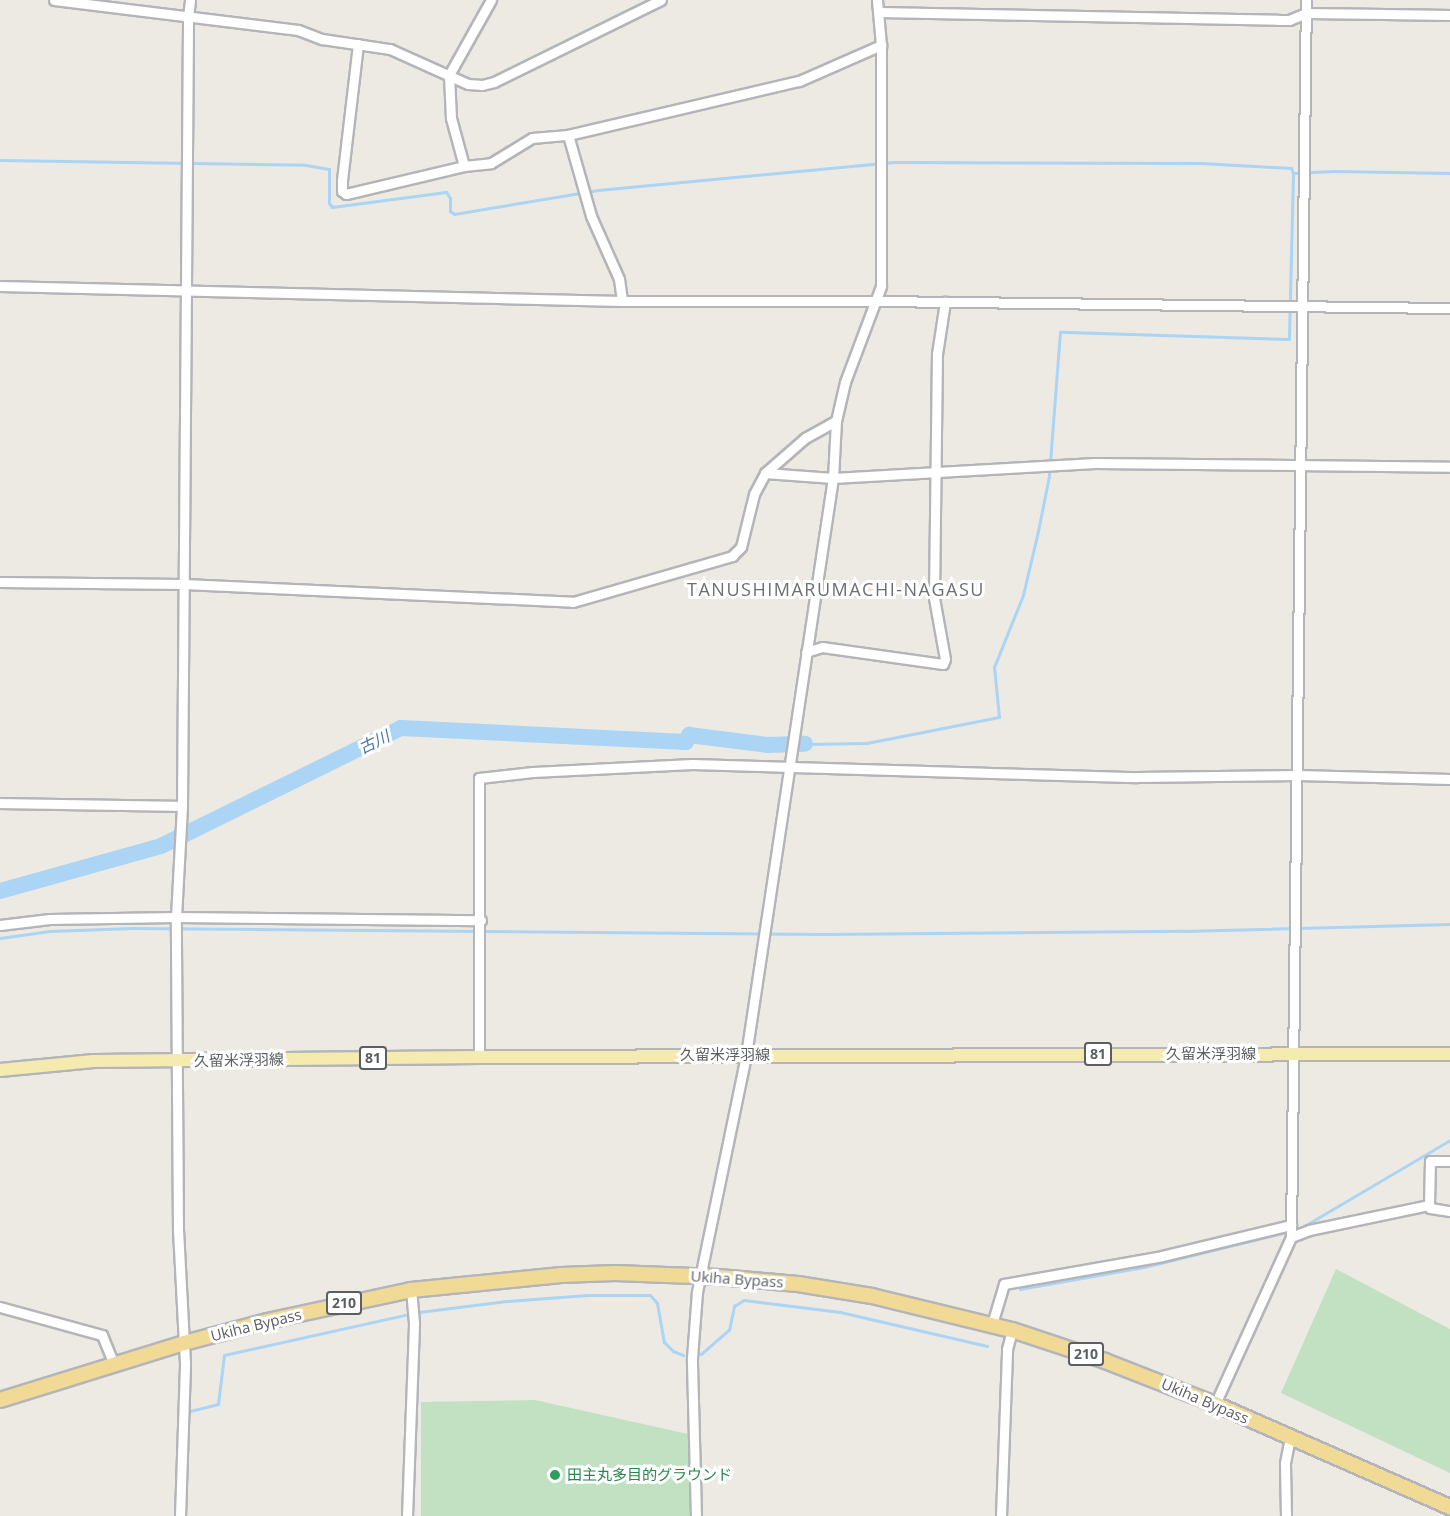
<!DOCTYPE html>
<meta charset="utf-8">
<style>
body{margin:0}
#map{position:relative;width:1450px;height:1516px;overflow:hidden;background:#eceae3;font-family:"Open Sans","Noto Sans JP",sans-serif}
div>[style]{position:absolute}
.green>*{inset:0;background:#c2e1c3}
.stream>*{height:3px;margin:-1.5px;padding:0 1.5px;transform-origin:1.5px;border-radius:1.5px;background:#abd4f5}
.river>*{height:16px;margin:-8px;padding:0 8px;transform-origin:8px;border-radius:8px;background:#abd4f5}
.roads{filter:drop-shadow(2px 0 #b4b5b9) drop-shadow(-2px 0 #b4b5b9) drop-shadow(0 2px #b4b5b9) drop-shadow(0 -2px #b4b5b9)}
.minor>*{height:9px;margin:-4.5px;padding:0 4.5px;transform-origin:4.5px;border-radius:4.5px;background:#fff}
.major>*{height:12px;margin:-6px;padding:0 6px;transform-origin:6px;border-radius:6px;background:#f5eaaf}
.highway>*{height:14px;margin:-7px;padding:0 7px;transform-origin:7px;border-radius:7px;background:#f0da96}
.dots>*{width:16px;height:16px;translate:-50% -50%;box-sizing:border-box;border:3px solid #fff;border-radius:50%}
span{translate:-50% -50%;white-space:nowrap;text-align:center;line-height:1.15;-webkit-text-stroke:6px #fff;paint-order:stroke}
.shield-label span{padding:2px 4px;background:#fff;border:2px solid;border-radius:4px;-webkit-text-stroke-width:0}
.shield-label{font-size:14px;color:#5b5e62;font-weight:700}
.street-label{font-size:15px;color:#5b5e62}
.leisure-label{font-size:15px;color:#27864d}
.left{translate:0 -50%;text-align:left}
.water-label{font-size:16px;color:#4b76a5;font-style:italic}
.quarter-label{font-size:18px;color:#6c7074;letter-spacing:1.5px}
</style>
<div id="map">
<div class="green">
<div style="clip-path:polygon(1336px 1269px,1450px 1329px,1450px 1473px,1281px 1393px)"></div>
<div style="clip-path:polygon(535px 1400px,688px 1434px,690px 1516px,421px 1516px,421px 1402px)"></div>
</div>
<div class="stream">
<div style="left:0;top:160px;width:306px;rotate:0.9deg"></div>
<div style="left:306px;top:165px;width:23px;rotate:10deg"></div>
<div style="left:329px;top:169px;width:34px;rotate:90deg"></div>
<div style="left:329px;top:203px;width:5px;rotate:53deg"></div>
<div style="left:332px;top:207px;width:115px;rotate:-7.5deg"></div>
<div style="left:446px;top:192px;width:7px;rotate:56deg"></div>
<div style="left:450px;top:198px;width:13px;rotate:90deg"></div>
<div style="left:450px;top:211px;width:5px;rotate:37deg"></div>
<div style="left:454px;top:214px;width:146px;rotate:-9.5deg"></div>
<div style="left:598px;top:190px;width:297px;rotate:-5.4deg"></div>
<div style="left:894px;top:162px;width:307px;rotate:0.2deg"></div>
<div style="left:1201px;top:163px;width:90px;rotate:3.2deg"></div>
<div style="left:1291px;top:168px;width:5px;rotate:68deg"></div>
<div style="left:1293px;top:173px;width:166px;rotate:91.4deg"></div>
<div style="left:1289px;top:339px;width:229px;rotate:-178.2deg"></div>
<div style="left:1060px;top:332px;width:144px;rotate:94.4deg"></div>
<div style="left:1049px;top:476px;width:56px;rotate:101.3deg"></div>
<div style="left:1038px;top:531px;width:66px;rotate:103.2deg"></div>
<div style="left:1023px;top:595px;width:78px;rotate:111.9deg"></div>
<div style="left:994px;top:667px;width:50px;rotate:84.3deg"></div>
<div style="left:999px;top:717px;width:136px;rotate:168.9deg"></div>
<div style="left:866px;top:743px;width:61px;rotate:179.1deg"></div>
<div style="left:1293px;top:173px;width:41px;rotate:-2.8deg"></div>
<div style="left:1334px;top:171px;width:116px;rotate:1deg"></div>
<div style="left:0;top:938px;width:50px;rotate:-8deg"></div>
<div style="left:50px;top:931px;width:82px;rotate:-2.1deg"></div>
<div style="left:132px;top:928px;width:693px;rotate:0.5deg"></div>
<div style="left:825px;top:934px;width:359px;rotate:-0.5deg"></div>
<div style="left:1184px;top:931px;width:266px;rotate:-1.5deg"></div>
<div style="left:1020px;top:1289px;width:126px;rotate:-10.1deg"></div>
<div style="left:1144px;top:1267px;width:160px;rotate:-13.8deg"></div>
<div style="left:1299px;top:1229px;width:175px;rotate:-30.5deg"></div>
<div style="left:419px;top:1312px;width:88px;rotate:-7.2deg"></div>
<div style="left:506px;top:1301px;width:82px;rotate:-4.2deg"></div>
<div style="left:588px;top:1295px;width:62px"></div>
<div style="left:650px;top:1295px;width:11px;rotate:49deg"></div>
<div style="left:657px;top:1303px;width:40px;rotate:80deg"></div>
<div style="left:664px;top:1342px;width:13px;rotate:45deg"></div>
<div style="left:673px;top:1351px;width:11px;rotate:22deg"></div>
<div style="left:701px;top:1354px;width:37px;rotate:-41deg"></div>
<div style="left:729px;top:1330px;width:25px;rotate:-78deg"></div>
<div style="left:734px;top:1306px;width:12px;rotate:-31deg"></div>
<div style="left:744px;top:1300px;width:97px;rotate:7.1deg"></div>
<div style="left:840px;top:1312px;width:151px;rotate:13deg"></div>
<div style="left:190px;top:1411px;width:29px;rotate:-14deg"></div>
<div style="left:218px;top:1404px;width:49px;rotate:-83deg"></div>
<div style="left:224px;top:1355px;width:189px;rotate:-12.5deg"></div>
<div style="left:175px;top:1516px;width:75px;rotate:-87.7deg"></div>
</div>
<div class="river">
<div style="left:0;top:891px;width:167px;rotate:-15.6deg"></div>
<div style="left:161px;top:846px;width:267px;rotate:-26.2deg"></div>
<div style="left:401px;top:728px;width:285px;rotate:2.8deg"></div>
<div style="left:686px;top:742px;width:8px;rotate:-67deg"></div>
<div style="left:689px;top:735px;width:80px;rotate:7.2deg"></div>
<div style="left:768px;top:745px;width:37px;rotate:-2deg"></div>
</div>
<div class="roads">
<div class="minor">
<div style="left:54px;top:0;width:246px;rotate:7deg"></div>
<div style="left:298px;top:30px;width:26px;rotate:21deg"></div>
<div style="left:322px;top:39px;width:69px;rotate:8.4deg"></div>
<div style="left:390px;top:49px;width:85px;rotate:24.2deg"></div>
<div style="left:468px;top:84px;width:14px;rotate:4deg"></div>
<div style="left:482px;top:85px;width:12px;rotate:-14deg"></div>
<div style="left:494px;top:82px;width:186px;rotate:-26.2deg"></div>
<div style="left:879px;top:12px;width:399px;rotate:1.1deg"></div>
<div style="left:1278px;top:20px;width:11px"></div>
<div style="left:1289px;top:20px;width:18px;rotate:-22deg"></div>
<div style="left:1306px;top:13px;width:144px;rotate:0.8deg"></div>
<div style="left:358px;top:44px;width:138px;rotate:96.7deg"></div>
<div style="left:342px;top:181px;width:10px;rotate:90deg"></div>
<div style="left:342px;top:191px;width:5px;rotate:37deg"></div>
<div style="left:346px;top:194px;width:121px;rotate:-13.3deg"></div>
<div style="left:464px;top:166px;width:27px;rotate:-6deg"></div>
<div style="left:491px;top:163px;width:48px;rotate:-31.4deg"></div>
<div style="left:532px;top:138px;width:36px;rotate:-5deg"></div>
<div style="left:568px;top:135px;width:237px;rotate:-13.2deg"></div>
<div style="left:799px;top:81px;width:90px;rotate:-23.7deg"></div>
<div style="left:568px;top:135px;width:84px;rotate:74.1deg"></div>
<div style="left:591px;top:216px;width:69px;rotate:66deg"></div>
<div style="left:619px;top:279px;width:22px;rotate:82deg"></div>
<div style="left:464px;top:166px;width:50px;rotate:-105.2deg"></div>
<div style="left:451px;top:118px;width:43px;rotate:-92.7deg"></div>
<div style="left:449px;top:75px;width:86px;rotate:-60.8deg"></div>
<div style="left:0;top:286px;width:622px;rotate:1.38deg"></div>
<div style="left:622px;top:301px;width:253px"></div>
<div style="left:875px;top:301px;width:575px;rotate:0.7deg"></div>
<div style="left:765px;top:473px;width:68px;rotate:4.2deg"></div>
<div style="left:833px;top:478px;width:262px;rotate:-3.3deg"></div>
<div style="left:1095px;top:463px;width:355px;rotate:0.6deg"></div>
<div style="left:0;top:582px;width:184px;rotate:0.6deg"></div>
<div style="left:184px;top:584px;width:389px;rotate:2.6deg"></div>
<div style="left:573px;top:602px;width:166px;rotate:-16.1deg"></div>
<div style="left:732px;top:556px;width:13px;rotate:-45deg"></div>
<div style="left:741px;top:547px;width:55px;rotate:-76.2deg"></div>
<div style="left:754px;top:494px;width:24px;rotate:-62deg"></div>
<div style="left:765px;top:473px;width:53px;rotate:-41.2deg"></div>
<div style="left:805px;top:438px;width:35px;rotate:-29deg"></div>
<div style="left:806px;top:652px;width:17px;rotate:-17deg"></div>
<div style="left:822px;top:647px;width:122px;rotate:8deg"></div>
<div style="left:943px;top:664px;width:5px;rotate:-68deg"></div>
<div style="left:945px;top:659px;width:62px;rotate:-100.2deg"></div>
<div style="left:934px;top:598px;width:244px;rotate:-89.3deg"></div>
<div style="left:937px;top:354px;width:53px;rotate:-81.3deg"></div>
<div style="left:0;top:803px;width:182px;rotate:0.9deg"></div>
<div style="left:0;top:925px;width:50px;rotate:-6.8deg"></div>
<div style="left:50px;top:919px;width:126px;rotate:-0.9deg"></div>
<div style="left:176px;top:917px;width:305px;rotate:0.6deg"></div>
<div style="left:479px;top:1057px;width:279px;rotate:-90deg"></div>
<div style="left:479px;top:778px;width:54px;rotate:-6.3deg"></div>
<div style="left:533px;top:772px;width:159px;rotate:-2.9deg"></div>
<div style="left:692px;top:764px;width:445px;rotate:1.7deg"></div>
<div style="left:1137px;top:777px;width:161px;rotate:-0.7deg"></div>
<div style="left:1298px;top:775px;width:152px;rotate:1.5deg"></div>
<div style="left:1429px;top:1205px;width:44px;rotate:-88.7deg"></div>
<div style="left:1430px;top:1161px;width:20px"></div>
<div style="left:1291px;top:1237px;width:19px;rotate:-21deg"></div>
<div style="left:1309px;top:1230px;width:123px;rotate:-11.8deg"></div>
<div style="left:1429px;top:1205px;width:3px;rotate:72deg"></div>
<div style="left:1430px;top:1208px;width:20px;rotate:9deg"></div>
<div style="left:0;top:1307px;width:106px;rotate:15.4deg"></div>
<div style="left:102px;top:1335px;width:32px;rotate:68deg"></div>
<div style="left:992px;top:1324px;width:42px;rotate:-73.3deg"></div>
<div style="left:1004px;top:1284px;width:160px;rotate:-10deg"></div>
<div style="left:1162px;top:1256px;width:133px;rotate:-13.5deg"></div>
<div style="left:1215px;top:1404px;width:183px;rotate:-65.5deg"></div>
<div style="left:1291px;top:1237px;width:1237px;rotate:-89.31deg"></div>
<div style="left:180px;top:1516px;width:153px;rotate:-88.1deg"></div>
<div style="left:185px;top:1363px;width:133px;rotate:-93deg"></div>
<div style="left:178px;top:1230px;width:313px;rotate:-90.4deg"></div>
<div style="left:176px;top:917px;width:111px;rotate:-86.9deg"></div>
<div style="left:182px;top:806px;width:789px;rotate:-89.56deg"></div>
<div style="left:188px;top:17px;width:17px;rotate:-83deg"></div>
<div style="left:407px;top:1516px;width:193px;rotate:-87.9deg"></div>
<div style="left:414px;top:1323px;width:33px;rotate:-95deg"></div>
<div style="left:696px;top:1516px;width:158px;rotate:-91.5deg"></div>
<div style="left:692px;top:1358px;width:66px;rotate:-85.7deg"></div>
<div style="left:697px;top:1292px;width:242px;rotate:-78.3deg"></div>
<div style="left:746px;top:1055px;width:584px;rotate:-81.43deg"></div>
<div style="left:833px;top:478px;width:57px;rotate:-87deg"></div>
<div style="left:836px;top:421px;width:40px;rotate:-77deg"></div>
<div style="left:845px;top:382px;width:103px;rotate:-69.4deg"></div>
<div style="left:881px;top:286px;width:241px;rotate:-90deg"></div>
<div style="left:881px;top:45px;width:45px;rotate:-95.1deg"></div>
<div style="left:1001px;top:1516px;width:167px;rotate:-87.9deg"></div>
<div style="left:1007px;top:1349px;width:20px;rotate:-75deg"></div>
<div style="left:1286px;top:1516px;width:53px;rotate:-91.1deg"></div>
<div style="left:1285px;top:1463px;width:26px;rotate:-79deg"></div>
</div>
<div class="major">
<div style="left:0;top:1070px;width:94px;rotate:-5.5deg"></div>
<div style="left:94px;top:1061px;width:385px;rotate:-0.6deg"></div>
<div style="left:479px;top:1057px;width:971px;rotate:-0.18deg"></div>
</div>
<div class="highway">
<div style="left:0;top:1400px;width:193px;rotate:-17.2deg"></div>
<div style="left:184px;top:1343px;width:86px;rotate:-14.8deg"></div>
<div style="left:267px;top:1321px;width:147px;rotate:-12.1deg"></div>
<div style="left:411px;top:1290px;width:151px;rotate:-5.7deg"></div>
<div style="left:561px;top:1275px;width:54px;rotate:-2.1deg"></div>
<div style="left:615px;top:1273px;width:104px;rotate:2.2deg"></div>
<div style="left:719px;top:1277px;width:79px;rotate:5.1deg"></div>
<div style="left:798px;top:1284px;width:75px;rotate:9.2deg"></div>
<div style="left:872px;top:1296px;width:144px;rotate:13.7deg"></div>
<div style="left:1012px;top:1330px;width:98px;rotate:18.4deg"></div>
<div style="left:1105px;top:1361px;width:118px;rotate:21.4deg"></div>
<div style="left:1215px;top:1404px;width:257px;rotate:23.7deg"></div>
</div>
</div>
<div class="dots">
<div style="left:555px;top:1475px;background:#2e9e5b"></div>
</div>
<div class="shield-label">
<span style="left:1098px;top:1054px">81</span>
<span style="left:373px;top:1058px">81</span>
<span style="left:344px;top:1303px">210</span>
<span style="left:1086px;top:1354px">210</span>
</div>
<div class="street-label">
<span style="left:1211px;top:1054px">久留米浮羽線</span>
<span style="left:725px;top:1055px">久留米浮羽線</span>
<span style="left:239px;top:1060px;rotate:-1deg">久留米浮羽線</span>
<span style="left:737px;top:1279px;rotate:4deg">Ukiha Bypass</span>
<span style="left:256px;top:1325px;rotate:-14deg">Ukiha Bypass</span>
<span style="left:1205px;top:1401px;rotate:23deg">Ukiha Bypass</span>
</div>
<div class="leisure-label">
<span class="left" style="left:567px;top:1475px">田主丸多目的グラウンド</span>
</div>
<div class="water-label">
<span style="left:374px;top:742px;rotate:-26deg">古川</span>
</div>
<div class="quarter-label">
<span style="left:836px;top:589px">TANUSHIMARUMACHI-NAGASU</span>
</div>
</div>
